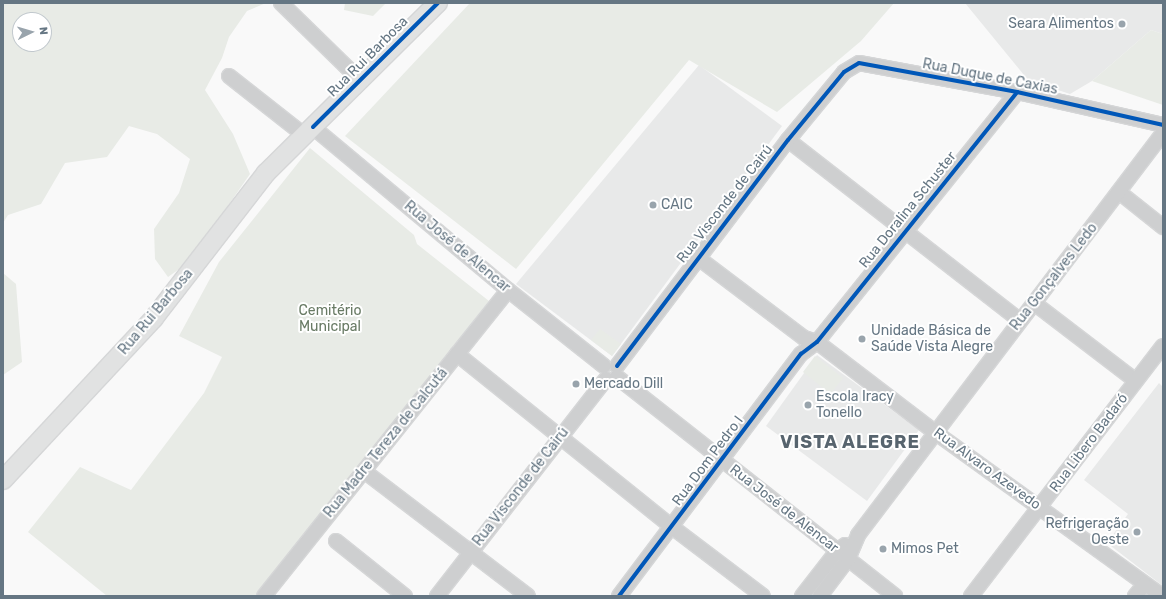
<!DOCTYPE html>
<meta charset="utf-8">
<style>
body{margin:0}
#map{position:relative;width:1166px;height:599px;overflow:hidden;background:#f9f9f9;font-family:Rubik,sans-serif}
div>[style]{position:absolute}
.built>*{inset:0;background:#e8e9e9}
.green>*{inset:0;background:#e8ebe6}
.roads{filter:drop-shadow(1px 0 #d5d6d7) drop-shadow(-1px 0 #d5d6d7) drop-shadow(0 1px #d5d6d7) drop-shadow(0 -1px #d5d6d7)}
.minor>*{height:14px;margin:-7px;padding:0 7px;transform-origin:7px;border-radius:7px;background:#cecfd0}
.major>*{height:18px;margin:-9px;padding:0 9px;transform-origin:9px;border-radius:9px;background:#e1e2e2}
.cycleway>*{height:4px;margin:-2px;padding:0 2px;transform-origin:2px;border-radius:2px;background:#0057b8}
.dots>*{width:11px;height:11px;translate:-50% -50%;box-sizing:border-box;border:2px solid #fff;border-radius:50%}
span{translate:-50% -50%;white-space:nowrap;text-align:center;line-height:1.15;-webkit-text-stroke:4px #fff;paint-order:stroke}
.poi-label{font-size:14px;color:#657683}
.right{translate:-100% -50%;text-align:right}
.left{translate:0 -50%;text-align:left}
.street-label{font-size:14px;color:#657683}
.park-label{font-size:14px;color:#687a64}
.district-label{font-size:18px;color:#57646e;font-weight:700;letter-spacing:1px}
.frame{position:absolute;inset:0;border:4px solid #657683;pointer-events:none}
.north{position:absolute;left:12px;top:12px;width:40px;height:40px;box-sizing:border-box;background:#fff;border:1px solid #c1c8cd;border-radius:50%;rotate:85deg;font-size:11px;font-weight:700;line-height:16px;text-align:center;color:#657683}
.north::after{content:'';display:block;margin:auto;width:14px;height:18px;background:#99a4ac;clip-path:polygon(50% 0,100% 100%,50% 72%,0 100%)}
</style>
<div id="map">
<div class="built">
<div style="clip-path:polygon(965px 3px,1163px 3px,1163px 34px,1151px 30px,1092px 81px,1070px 94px,1028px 80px)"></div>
<div style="clip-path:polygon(699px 65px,782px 126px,612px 356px,516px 284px)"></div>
<div style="clip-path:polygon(817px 355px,919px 430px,867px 501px,766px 426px)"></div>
<div style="clip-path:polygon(1159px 383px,1163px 387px,1163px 586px,1107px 543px,1128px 514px,1084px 480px)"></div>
</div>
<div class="green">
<div style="clip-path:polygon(evenodd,3px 3px,266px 3px,247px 11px,229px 37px,222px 58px,205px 90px,233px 134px,250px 174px,189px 262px,168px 277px,155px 259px,154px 229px,179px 193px,190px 159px,157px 134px,129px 126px,107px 157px,65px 163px,41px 204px,8px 215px,3px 223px,3px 3px,20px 20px,44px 20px,44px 44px,20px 44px,20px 20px)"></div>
<div style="clip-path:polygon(345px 3px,386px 3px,373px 16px,344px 10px)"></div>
<div style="clip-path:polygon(470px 3px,894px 3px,861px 41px,777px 112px,689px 60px,516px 269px,345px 136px)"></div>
<div style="clip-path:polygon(1151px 30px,1163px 34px,1163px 105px,1092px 81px)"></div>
<div style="clip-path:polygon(310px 148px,414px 235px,417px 244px,489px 301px,256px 596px,107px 596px,28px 532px,80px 467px,131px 490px,204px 393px,222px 357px,179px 336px,219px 262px)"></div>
<div style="clip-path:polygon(3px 273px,16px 284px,22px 362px,3px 375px)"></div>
<div style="clip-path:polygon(600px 329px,621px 344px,612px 356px,591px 340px)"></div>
<div style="clip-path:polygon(815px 356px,843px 378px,832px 392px,828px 392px,803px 372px)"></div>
</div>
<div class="roads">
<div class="minor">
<div style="left:281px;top:3px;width:112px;rotate:44.3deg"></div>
<div style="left:229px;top:76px;width:95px;rotate:38.2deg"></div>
<div style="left:313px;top:127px;width:254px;rotate:39.9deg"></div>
<div style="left:508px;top:290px;width:122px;rotate:38.4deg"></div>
<div style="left:788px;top:140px;width:293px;rotate:37.9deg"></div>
<div style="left:1119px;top:192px;width:56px;rotate:38.5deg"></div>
<div style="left:697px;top:257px;width:134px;rotate:37.1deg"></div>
<div style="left:804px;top:338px;width:14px;rotate:17deg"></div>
<div style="left:817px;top:342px;width:150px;rotate:37.4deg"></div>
<div style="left:936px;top:433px;width:279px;rotate:35.8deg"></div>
<div style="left:1034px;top:303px;width:128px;rotate:37.4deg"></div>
<div style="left:457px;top:354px;width:276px;rotate:38.8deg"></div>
<div style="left:672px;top:527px;width:114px;rotate:37.2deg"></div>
<div style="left:617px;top:366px;width:283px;rotate:-52.9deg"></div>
<div style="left:788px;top:140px;width:88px;rotate:-50.5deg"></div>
<div style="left:844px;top:72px;width:17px;rotate:-31deg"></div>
<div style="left:859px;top:63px;width:161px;rotate:10.4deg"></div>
<div style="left:1017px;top:92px;width:150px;rotate:12.7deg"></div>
<div style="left:617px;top:377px;width:354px;rotate:38.2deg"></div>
<div style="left:364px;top:471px;width:206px;rotate:37.3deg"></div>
<div style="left:336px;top:541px;width:88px;rotate:38.6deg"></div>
<div style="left:264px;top:596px;width:391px;rotate:-51.4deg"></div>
<div style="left:437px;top:596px;width:275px;rotate:-52.1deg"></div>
<div style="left:619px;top:596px;width:303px;rotate:-53.1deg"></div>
<div style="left:801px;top:354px;width:20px;rotate:-37deg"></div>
<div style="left:817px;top:342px;width:320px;rotate:-51.3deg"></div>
<div style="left:802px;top:596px;width:57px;rotate:-52.1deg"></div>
<div style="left:837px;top:551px;width:10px;rotate:-37deg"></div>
<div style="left:820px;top:596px;width:46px;rotate:-52.9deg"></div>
<div style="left:848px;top:559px;width:26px;rotate:-67deg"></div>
<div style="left:858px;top:535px;width:505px;rotate:-52.81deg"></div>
<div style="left:971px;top:596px;width:315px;rotate:-52.5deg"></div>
<div style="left:1135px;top:596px;width:14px;rotate:-51deg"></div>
</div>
<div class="major">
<div style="left:3px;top:480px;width:221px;rotate:-47deg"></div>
<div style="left:154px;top:318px;width:183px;rotate:-52.3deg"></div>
<div style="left:266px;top:173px;width:242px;rotate:-44.7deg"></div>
</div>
</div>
<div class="cycleway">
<div style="left:313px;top:127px;width:176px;rotate:-44.8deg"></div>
<div style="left:617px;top:366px;width:283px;rotate:-52.9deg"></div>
<div style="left:788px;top:140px;width:88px;rotate:-50.5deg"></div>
<div style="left:844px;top:72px;width:17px;rotate:-31deg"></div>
<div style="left:859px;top:63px;width:161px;rotate:10.4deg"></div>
<div style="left:1017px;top:92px;width:150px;rotate:12.7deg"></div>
<div style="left:619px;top:596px;width:303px;rotate:-53.1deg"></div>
<div style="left:801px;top:354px;width:20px;rotate:-37deg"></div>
<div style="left:817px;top:342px;width:320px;rotate:-51.3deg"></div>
</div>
<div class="dots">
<div style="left:1122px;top:24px;background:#99a4ac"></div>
<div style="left:653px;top:205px;background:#99a4ac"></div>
<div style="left:862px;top:339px;background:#99a4ac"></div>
<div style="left:576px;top:384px;background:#99a4ac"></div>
<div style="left:808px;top:405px;background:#99a4ac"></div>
<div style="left:1137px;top:532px;background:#99a4ac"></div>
<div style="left:883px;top:549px;background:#99a4ac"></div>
</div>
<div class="poi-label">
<span class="right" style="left:1114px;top:24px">Seara Alimentos</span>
<span class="left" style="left:661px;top:205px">CAIC</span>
<span class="left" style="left:871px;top:339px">Unidade Básica de<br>Saúde Vista Alegre</span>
<span class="left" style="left:584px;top:384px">Mercado Dill</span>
<span class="left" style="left:816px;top:405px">Escola Iracy<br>Tonello</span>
<span class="right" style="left:1129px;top:532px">Refrigeração<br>Oeste</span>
<span class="left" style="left:891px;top:549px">Mimos Pet</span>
</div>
<div class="street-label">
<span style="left:368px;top:57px;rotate:-45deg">Rua Rui Barbosa</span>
<span style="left:990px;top:77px;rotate:11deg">Rua Duque de Caxias</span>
<span style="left:725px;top:204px;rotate:-52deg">Rua Visconde de Cairú</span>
<span style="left:908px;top:210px;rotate:-51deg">Rua Doralina Schuster</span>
<span style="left:457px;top:247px;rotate:40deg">Rua José de Alencar</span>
<span style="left:1054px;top:277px;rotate:-52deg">Rua Gonçalves Ledo</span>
<span style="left:156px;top:312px;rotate:-50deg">Rua Rui Barbosa</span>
<span style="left:386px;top:443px;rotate:-51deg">Rua Madre Tereza de Calcutá</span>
<span style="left:1089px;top:443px;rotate:-53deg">Rua Libero Badaró</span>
<span style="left:708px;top:461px;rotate:-53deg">Rua Dom Pedro I</span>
<span style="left:987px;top:469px;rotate:36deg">Rua Alvaro Azevedo</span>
<span style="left:521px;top:487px;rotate:-52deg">Rua Visconde de Cairú</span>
<span style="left:784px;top:509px;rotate:38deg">Rua José de Alencar</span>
</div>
<div class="park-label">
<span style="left:330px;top:319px">Cemitério<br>Municipal</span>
</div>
<div class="district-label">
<span style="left:850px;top:442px">VISTA ALEGRE</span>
</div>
<div class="frame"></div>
<div class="north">N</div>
</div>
